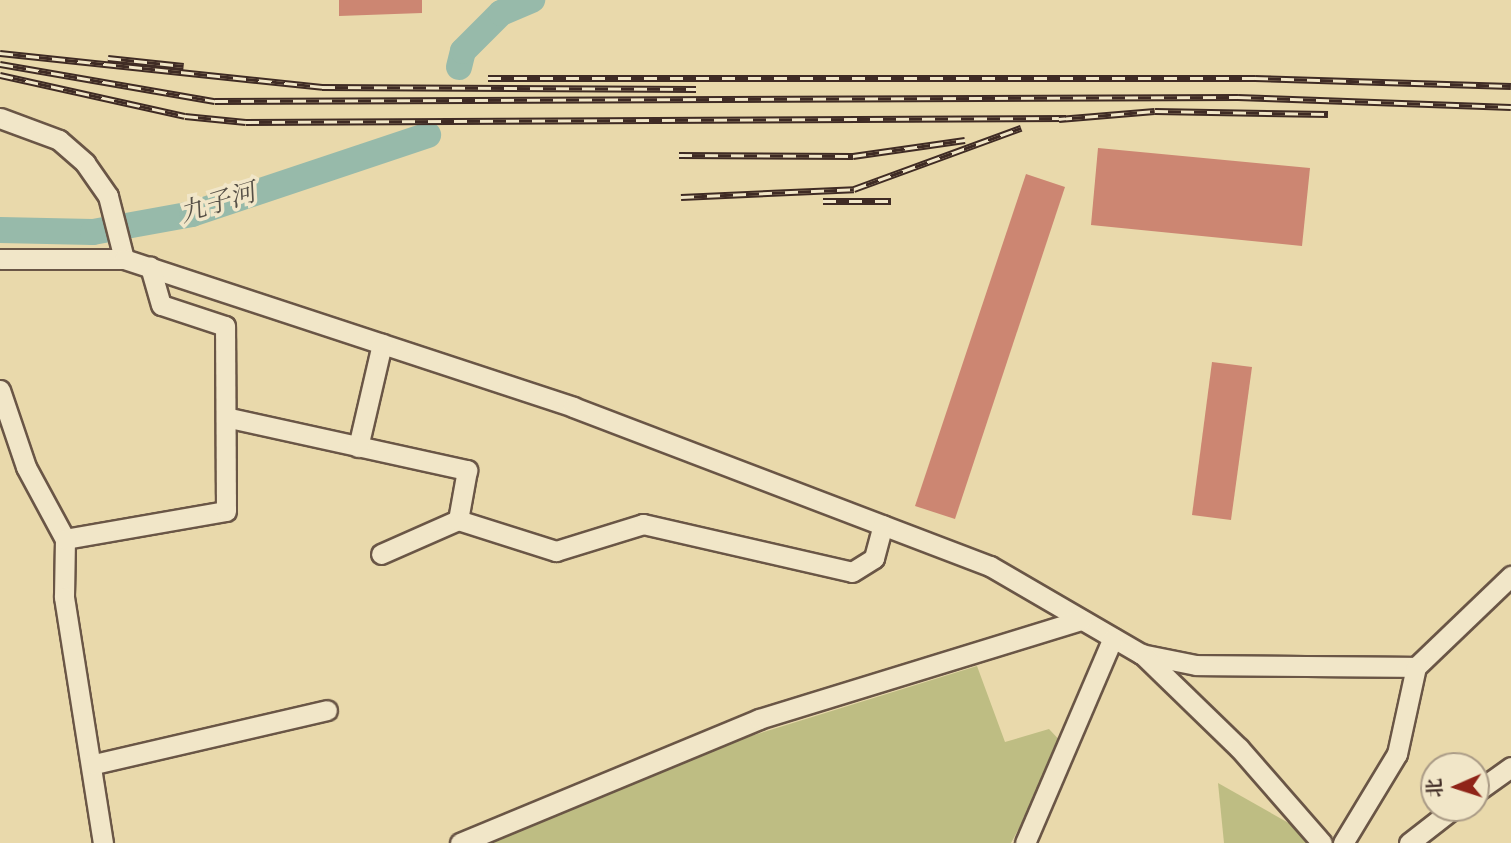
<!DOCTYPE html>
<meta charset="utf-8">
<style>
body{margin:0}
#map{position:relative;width:1511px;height:843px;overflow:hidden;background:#e9d9ab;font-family:"IM FELL DW Pica","Noto Serif SC",serif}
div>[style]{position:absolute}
.green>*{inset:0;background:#bebd83}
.river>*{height:26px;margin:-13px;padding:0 13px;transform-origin:13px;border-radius:13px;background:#97baaa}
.building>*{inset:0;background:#cc8672}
.roads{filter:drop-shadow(2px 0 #6a5646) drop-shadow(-2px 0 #6a5646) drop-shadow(0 2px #6a5646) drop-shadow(0 -2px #6a5646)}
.minor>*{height:19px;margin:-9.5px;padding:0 9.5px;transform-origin:9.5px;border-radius:9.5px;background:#f1e6c8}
.rail>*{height:7px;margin-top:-3.5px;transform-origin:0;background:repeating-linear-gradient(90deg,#f1e6c8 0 13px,#3f2b24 0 26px);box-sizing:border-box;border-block:2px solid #3f2b24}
span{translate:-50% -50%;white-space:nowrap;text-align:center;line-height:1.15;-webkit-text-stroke:7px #f1e6c8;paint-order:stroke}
.water-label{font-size:26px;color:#554f46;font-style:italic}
.north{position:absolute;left:1420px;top:752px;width:70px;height:70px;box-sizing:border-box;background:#f1e6c8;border:2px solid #aa9b86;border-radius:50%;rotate:267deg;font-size:19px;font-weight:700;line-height:28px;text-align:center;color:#3f2b24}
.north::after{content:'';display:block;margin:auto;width:24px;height:32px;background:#8f2418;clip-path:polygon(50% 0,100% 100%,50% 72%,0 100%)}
</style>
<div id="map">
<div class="green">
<div style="clip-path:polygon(977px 666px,1005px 742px,1049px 729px,1064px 745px,1011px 843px,489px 843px,680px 758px)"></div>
<div style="clip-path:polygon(1218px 783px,1294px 826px,1308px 843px,1224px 843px)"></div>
</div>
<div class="river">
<div style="left:459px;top:67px;width:16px;rotate:-76deg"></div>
<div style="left:463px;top:51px;width:54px;rotate:-45deg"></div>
<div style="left:501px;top:13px;width:34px;rotate:-23deg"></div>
<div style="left:0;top:230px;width:93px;rotate:1.2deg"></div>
<div style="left:93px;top:232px;width:101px;rotate:-10.3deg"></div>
<div style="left:192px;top:214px;width:249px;rotate:-18.5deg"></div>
</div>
<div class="building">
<div style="clip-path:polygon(339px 0,422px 0,422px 13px,339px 16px)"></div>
<div style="clip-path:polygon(1098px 148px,1310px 168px,1302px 246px,1091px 225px)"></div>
<div style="clip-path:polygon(1026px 174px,1065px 187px,955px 519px,915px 506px)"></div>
<div style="clip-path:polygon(1212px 362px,1252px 367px,1231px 520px,1192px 515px)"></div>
</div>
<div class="roads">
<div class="minor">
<div style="left:0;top:118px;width:63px;rotate:20.4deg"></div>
<div style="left:59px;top:140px;width:35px;rotate:41deg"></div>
<div style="left:85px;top:163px;width:40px;rotate:55.1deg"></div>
<div style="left:108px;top:196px;width:65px;rotate:75.7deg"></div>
<div style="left:0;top:259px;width:124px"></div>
<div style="left:124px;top:259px;width:473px;rotate:18.2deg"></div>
<div style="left:573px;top:407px;width:446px;rotate:20.9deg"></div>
<div style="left:990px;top:566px;width:175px;rotate:30.2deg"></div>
<div style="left:1141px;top:654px;width:56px;rotate:11.3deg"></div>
<div style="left:1196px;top:665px;width:220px;rotate:0.5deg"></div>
<div style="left:1416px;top:667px;width:132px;rotate:-43.8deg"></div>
<div style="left:0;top:390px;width:81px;rotate:71.3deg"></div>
<div style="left:26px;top:467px;width:82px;rotate:61.6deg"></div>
<div style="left:65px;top:539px;width:58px;rotate:91deg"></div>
<div style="left:64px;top:597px;width:249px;rotate:81deg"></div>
<div style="left:230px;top:418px;width:243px;rotate:12.4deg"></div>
<div style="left:467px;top:470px;width:51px;rotate:100.2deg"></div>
<div style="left:458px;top:520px;width:84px;rotate:156.2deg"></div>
<div style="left:358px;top:447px;width:106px;rotate:-76.9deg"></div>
<div style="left:458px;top:520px;width:103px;rotate:17.6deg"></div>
<div style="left:556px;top:551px;width:91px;rotate:-17.2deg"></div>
<div style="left:643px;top:524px;width:214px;rotate:12.9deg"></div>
<div style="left:852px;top:572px;width:26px;rotate:-32deg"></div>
<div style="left:874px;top:558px;width:34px;rotate:-75deg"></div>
<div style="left:65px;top:539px;width:163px;rotate:-9.9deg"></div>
<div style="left:226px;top:511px;width:185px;rotate:-90.3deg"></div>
<div style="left:225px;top:326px;width:67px;rotate:-161.8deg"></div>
<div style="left:161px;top:305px;width:40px;rotate:-106deg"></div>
<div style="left:1142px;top:654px;width:135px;rotate:44.1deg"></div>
<div style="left:1239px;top:748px;width:126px;rotate:48.9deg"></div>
<div style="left:94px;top:764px;width:239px;rotate:-13deg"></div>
<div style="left:1476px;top:792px;width:43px;rotate:-35.5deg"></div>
<div style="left:460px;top:843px;width:324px;rotate:-22.5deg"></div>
<div style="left:759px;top:719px;width:337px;rotate:-17.1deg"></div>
<div style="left:1025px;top:843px;width:223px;rotate:-66.8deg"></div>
<div style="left:1343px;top:843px;width:104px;rotate:-58.8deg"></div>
<div style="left:1397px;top:754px;width:89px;rotate:-77.7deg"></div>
<div style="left:1409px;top:843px;width:57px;rotate:-37.9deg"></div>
</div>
</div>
<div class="rail">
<div style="left:0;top:53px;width:324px;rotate:6deg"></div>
<div style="left:322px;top:87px;width:374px;rotate:0.3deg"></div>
<div style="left:108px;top:58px;width:76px;rotate:6deg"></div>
<div style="left:0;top:64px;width:218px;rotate:9.8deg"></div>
<div style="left:215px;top:101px;width:1023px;rotate:-0.22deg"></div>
<div style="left:1238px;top:97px;width:273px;rotate:2.1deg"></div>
<div style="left:0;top:75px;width:189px;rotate:12.5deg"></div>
<div style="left:185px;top:116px;width:61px;rotate:5.6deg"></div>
<div style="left:246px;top:122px;width:820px;rotate:-0.28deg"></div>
<div style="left:488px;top:78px;width:767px"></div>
<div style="left:1255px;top:78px;width:256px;rotate:1.8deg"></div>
<div style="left:1059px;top:119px;width:96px;rotate:-4.8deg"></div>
<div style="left:1155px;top:111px;width:173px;rotate:1deg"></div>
<div style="left:679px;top:155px;width:174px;rotate:0.3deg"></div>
<div style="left:853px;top:156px;width:113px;rotate:-8.1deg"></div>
<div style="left:681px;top:197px;width:173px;rotate:-2.6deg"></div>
<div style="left:854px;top:189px;width:178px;rotate:-20.1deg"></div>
<div style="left:823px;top:201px;width:68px"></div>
</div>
<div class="water-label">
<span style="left:218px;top:204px;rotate:-17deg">九子河</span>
</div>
<div class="north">北</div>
</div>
